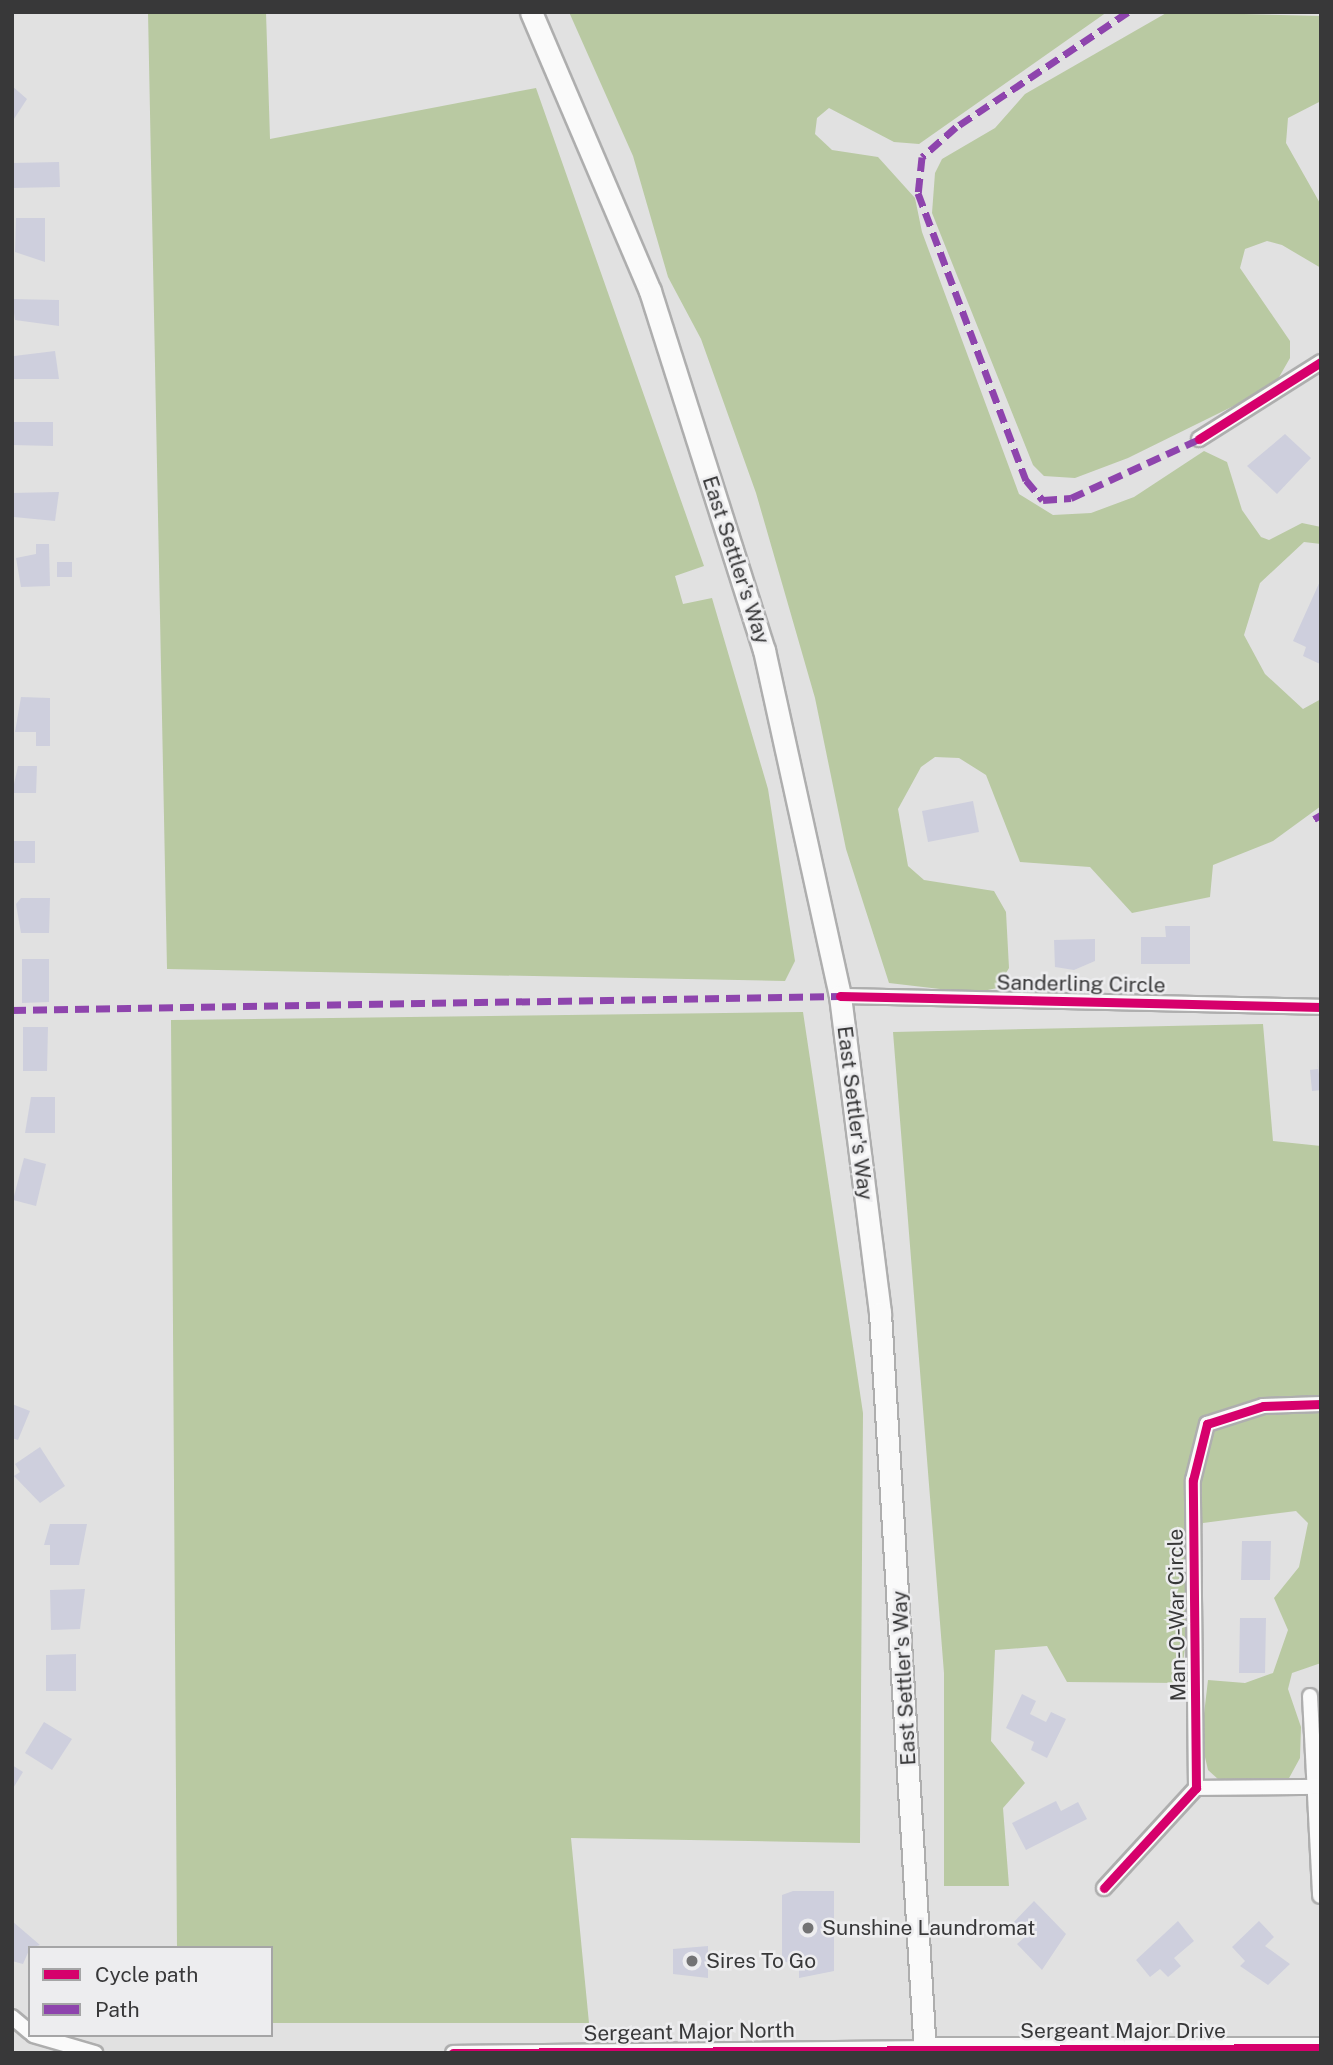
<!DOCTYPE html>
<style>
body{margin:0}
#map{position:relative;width:1333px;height:2065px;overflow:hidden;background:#e1e1e1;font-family:"Public Sans",sans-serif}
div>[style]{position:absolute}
.forest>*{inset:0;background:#b9c9a2}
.building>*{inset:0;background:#cecfdd}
.roads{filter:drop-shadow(2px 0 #aeaeae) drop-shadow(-2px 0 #aeaeae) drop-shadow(0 2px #aeaeae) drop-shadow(0 -2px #aeaeae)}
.street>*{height:14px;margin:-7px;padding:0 7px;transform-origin:7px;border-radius:7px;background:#fafafa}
.secondary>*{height:21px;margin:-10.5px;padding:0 10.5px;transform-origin:10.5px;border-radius:10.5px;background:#fafafa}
.quiet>*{height:7px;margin-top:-3.5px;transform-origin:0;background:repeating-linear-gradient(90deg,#8e44ad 0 14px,transparent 0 21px)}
.cycleway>*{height:9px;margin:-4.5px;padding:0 4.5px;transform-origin:4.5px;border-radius:4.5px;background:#d6006c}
.dots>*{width:19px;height:19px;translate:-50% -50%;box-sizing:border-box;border:4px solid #ededef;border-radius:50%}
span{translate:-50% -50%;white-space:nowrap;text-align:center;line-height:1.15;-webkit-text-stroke:5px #ededef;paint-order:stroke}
.street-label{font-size:21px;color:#383839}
.poi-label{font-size:21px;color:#383839}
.left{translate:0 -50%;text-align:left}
.frame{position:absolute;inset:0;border:14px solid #383839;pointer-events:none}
.legend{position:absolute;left:28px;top:1946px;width:245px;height:91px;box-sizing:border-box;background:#ededef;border:2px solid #a5a5a6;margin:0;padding:9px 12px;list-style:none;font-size:21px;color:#383839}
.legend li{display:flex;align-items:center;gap:14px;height:35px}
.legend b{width:35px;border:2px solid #a5a5a6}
</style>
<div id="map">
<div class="forest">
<div style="clip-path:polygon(148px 12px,266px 12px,270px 139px,536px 88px,704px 566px,675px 576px,683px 604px,712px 598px,768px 789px,795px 961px,785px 981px,167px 969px)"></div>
<div style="clip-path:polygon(569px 12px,1107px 12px,919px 144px,894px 142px,829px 108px,817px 118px,815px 134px,832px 150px,878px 157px,915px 198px,922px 232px,1019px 494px,1053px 515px,1091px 513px,1134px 497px,1204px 451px,1227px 462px,1242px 510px,1261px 537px,1269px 540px,1302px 523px,1321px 527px,1321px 544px,1304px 542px,1260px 583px,1244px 635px,1265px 674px,1303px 709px,1321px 699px,1321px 806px,1273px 841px,1213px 865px,1210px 897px,1132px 913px,1090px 867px,1020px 862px,986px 775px,959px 758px,935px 757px,921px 767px,898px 809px,908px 866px,924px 880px,994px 891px,1006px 912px,1009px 968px,997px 988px,974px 993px,889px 983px,846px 849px,815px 698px,756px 493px,701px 339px,668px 277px,633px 156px)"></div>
<div style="clip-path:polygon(1168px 12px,1321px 16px,1321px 101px,1288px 118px,1286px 143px,1321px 205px,1321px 268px,1282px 245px,1267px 241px,1245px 249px,1240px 268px,1290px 341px,1290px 358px,1274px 386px,1128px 458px,1075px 478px,1044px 476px,1033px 465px,932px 213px,935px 173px,942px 159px,995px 128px,1025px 94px)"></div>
<div style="clip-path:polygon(803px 1012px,863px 1413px,860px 1843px,571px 1838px,589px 2023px,271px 2023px,271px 1948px,177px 1948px,171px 1020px)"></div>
<div style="clip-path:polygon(1263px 1024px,1273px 1141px,1321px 1146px,1321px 1663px,1292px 1673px,1288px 1689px,1301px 1727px,1300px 1758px,1288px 1780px,1258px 1789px,1219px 1780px,1208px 1770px,1201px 1740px,1208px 1680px,1245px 1683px,1273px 1673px,1288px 1630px,1274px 1598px,1299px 1567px,1308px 1523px,1296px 1511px,1203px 1523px,1180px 1683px,1067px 1682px,1047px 1646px,995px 1650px,991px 1741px,1025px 1783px,1003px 1808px,1009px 1886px,944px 1886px,944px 1673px,893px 1032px)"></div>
</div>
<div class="building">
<div style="clip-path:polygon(12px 86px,27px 99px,12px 122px)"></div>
<div style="clip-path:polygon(59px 162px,60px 187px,12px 188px,13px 163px)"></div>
<div style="clip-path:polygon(16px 218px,45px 218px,45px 262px,15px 252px)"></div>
<div style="clip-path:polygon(12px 299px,59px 300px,59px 326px,15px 320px)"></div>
<div style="clip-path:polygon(55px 351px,59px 379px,12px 379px,14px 356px)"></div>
<div style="clip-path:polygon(12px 422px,53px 422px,53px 446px,12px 445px)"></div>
<div style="clip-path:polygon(1285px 434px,1311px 458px,1277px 494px,1247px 466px)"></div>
<div style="clip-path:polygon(59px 492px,55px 521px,14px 517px,12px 493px)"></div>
<div style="clip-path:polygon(36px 544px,49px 544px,50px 586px,21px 587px,16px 558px,36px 554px)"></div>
<div style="clip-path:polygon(57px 562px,72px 562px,72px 577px,57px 577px)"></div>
<div style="clip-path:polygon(1321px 579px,1321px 661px,1320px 664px,1303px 656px,1306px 647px,1293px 641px)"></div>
<div style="clip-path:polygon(21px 697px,50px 698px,50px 746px,36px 746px,36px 732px,15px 732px)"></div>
<div style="clip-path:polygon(18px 766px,37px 766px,36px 793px,12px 793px)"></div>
<div style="clip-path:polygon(973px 801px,979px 832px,928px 842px,922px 811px)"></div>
<div style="clip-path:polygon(12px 841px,35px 841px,35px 863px,12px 863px)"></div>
<div style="clip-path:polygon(21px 898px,50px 898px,49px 933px,21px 933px,16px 904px)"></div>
<div style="clip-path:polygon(1165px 926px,1190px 926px,1190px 964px,1141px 964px,1141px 937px,1166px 937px)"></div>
<div style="clip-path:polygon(1095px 939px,1095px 961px,1074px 970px,1055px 967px,1054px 940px)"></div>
<div style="clip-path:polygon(22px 959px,49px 959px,49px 1002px,22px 1003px)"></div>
<div style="clip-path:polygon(23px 1027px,48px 1027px,47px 1071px,23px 1071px)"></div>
<div style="clip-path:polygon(1317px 1058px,1321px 1090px,1312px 1091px,1310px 1070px,1318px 1069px)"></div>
<div style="clip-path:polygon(31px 1097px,55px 1097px,55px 1133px,25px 1133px)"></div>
<div style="clip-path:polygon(24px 1158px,46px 1164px,36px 1206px,13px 1200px)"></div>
<div style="clip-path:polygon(12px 1404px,30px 1411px,18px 1440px,12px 1438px)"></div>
<div style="clip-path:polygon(40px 1447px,65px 1486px,40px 1503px,14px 1476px,20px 1472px,15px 1464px)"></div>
<div style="clip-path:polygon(50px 1524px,87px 1524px,79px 1565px,50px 1565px,50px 1545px,44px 1545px)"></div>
<div style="clip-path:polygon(1242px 1541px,1271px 1541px,1270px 1580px,1241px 1580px)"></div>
<div style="clip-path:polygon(85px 1589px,80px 1629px,51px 1630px,50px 1590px)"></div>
<div style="clip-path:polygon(1240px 1618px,1266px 1618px,1265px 1673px,1239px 1673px)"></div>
<div style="clip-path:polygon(76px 1654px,76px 1691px,46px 1691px,46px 1655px)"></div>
<div style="clip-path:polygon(1022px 1694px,1036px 1701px,1030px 1714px,1046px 1722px,1051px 1712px,1066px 1719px,1047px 1758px,1031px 1750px,1034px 1742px,1006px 1728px)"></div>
<div style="clip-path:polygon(44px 1722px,72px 1739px,52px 1770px,25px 1753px)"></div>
<div style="clip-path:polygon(12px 1765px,23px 1772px,12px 1790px)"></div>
<div style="clip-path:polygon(1056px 1801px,1061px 1811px,1078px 1802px,1087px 1819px,1026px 1850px,1012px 1823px)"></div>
<div style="clip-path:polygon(793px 1891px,834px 1891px,834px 1971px,799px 1978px,799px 1965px,782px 1961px,782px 1895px)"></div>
<div style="clip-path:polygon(1034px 1901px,1066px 1934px,1042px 1970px,1017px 1944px,1025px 1937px,1012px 1924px)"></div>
<div style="clip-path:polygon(12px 1921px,40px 1945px,30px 1948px,23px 1964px,12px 1961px)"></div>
<div style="clip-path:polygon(1178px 1921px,1194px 1941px,1174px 1958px,1181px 1966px,1168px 1977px,1160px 1969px,1150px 1977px,1136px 1960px)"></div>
<div style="clip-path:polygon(1259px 1921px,1274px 1937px,1265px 1946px,1290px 1964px,1268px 1985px,1240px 1966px,1245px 1961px,1232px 1947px)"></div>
<div style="clip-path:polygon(708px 1946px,708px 1978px,673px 1974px,673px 1949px)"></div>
</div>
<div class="roads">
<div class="street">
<div style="left:1199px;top:439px;width:144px;rotate:-32.3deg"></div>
<div style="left:840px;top:996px;width:481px;rotate:1.3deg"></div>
<div style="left:1310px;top:1696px;width:200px;rotate:87.1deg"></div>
<div style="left:1196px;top:1788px;width:125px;rotate:-0.5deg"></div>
<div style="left:1104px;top:1888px;width:136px;rotate:-47.4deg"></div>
<div style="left:1196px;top:1788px;width:308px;rotate:-90.6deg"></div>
<div style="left:1193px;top:1480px;width:58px;rotate:-76deg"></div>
<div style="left:1207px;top:1424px;width:59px;rotate:-17.8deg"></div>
<div style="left:1263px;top:1406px;width:58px;rotate:-2deg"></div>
<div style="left:12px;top:2017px;width:23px;rotate:40deg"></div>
<div style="left:33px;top:2035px;width:65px;rotate:16.2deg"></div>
<div style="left:453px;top:2053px;width:472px;rotate:-0.6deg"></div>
</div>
<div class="secondary">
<div style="left:531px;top:12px;width:303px;rotate:66.9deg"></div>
<div style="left:650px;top:291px;width:377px;rotate:72.4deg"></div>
<div style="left:764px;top:650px;width:354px;rotate:77.6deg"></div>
<div style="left:840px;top:996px;width:320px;rotate:82.8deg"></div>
<div style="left:880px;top:1313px;width:741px;rotate:86.52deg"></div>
<div style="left:925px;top:2048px;width:396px"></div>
</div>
</div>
<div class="quiet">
<div style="left:1128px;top:12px;width:207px;rotate:146.2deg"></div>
<div style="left:956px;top:127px;width:45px;rotate:138.6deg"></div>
<div style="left:922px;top:157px;width:36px;rotate:96deg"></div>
<div style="left:918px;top:193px;width:307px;rotate:69.4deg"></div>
<div style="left:1026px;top:480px;width:26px;rotate:50deg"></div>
<div style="left:1043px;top:500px;width:28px;rotate:-4deg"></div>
<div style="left:1071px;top:498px;width:141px;rotate:-24.7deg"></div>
<div style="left:1314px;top:819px;width:8px;rotate:-30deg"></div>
<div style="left:12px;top:1010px;width:828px;rotate:-0.97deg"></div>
</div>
<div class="cycleway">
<div style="left:1199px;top:439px;width:144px;rotate:-32.3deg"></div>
<div style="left:840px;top:996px;width:481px;rotate:1.3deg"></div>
<div style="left:1104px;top:1888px;width:136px;rotate:-47.4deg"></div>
<div style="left:1196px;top:1788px;width:308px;rotate:-90.6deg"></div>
<div style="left:1193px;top:1480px;width:58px;rotate:-76deg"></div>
<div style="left:1207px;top:1424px;width:59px;rotate:-17.8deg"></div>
<div style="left:1263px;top:1406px;width:58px;rotate:-2deg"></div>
<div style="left:453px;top:2053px;width:868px;rotate:-0.33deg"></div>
</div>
<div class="dots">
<div style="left:808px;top:1928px;background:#737374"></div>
<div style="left:692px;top:1961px;background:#737374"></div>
</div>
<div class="street-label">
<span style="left:736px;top:560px;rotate:72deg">East Settler's Way</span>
<span style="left:1081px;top:984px;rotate:1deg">Sanderling Circle</span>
<span style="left:855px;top:1113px;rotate:83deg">East Settler's Way</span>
<span style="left:1177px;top:1615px;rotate:-91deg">Man-O-War Circle</span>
<span style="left:904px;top:1678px;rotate:-93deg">East Settler's Way</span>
<span style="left:1123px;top:2031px">Sergeant Major Drive</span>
<span style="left:689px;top:2032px;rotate:-1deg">Sergeant Major North</span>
</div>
<div class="poi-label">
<span class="left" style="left:822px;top:1928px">Sunshine Laundromat</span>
<span class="left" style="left:706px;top:1961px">Sires To Go</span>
</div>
<div class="frame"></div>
<ul class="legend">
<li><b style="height:9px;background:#d6006c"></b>Cycle path</li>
<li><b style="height:9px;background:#8e44ad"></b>Path</li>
</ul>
</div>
